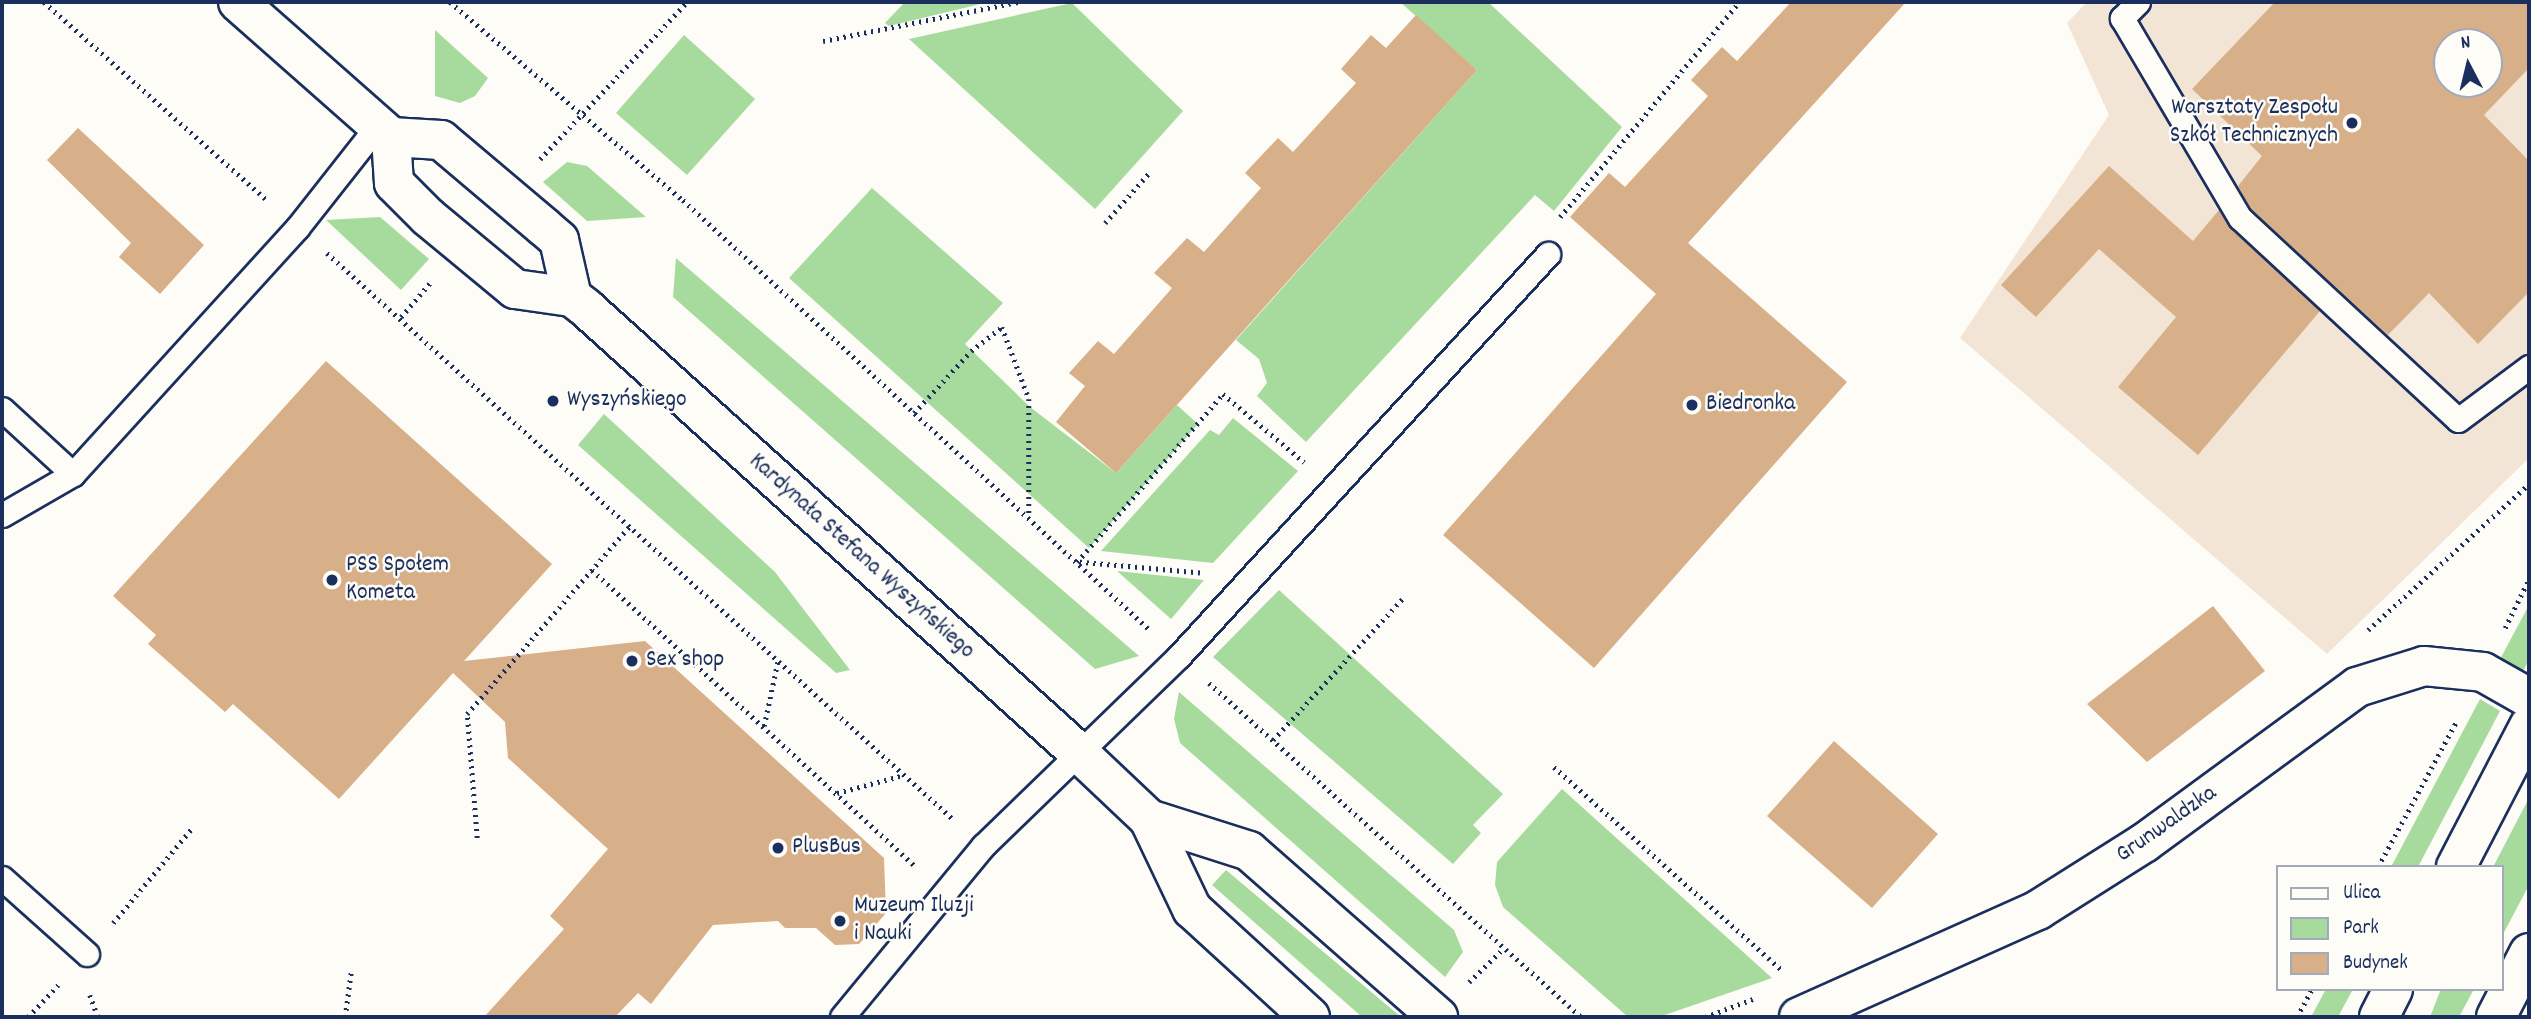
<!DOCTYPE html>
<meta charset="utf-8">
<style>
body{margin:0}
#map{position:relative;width:2531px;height:1019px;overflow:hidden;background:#fdfcf7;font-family:Dekko,sans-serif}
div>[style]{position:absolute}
.built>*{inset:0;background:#f2e5d6}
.green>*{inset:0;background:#a7db9d}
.building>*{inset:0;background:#d7af88}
.path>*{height:4.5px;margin-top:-2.25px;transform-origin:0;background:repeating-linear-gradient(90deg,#1b2f5e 0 2px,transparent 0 7px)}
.roads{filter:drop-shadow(2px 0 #1b2f5e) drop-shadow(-2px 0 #1b2f5e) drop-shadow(0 2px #1b2f5e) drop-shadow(0 -2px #1b2f5e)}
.lane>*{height:23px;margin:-11.5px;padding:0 11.5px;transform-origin:11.5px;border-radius:11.5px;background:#fdfcf7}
.street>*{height:38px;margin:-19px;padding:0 19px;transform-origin:19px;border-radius:19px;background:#fdfcf7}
.secondary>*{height:38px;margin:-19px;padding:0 19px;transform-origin:19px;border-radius:19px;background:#fdfcf7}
.dots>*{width:19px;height:19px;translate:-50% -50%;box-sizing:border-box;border:4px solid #fdfcf7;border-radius:50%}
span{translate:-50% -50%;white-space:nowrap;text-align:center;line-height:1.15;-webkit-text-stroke:5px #fdfcf7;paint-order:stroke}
.poi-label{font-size:24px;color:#1b2f5e}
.right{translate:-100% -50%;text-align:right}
.left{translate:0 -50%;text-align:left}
.street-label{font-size:24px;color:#1b2f5e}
.frame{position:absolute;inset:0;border:4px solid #1b2f5e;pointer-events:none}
.legend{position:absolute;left:2276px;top:865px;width:228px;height:126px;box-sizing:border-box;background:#fdfcf7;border:2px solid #a3aaba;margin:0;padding:9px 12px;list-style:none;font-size:21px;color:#1b2f5e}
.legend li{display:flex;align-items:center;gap:14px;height:35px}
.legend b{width:35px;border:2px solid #a3aaba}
.north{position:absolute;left:2433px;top:28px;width:70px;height:70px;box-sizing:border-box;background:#fdfcf7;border:2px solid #a3aaba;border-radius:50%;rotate:353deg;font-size:19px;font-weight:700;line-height:28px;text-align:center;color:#1b2f5e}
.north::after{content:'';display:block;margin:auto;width:24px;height:32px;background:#1b2f5e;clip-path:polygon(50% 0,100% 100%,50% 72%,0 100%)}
</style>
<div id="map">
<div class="built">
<div style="clip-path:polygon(evenodd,2087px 2px,2529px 2px,2529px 458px,2327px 654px,1960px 338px,2109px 115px,2067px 23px,2087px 2px,2447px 42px,2489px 42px,2489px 84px,2447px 84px,2447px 42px)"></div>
</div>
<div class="green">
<div style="clip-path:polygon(905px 2px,989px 2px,889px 26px,885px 23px)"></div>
<div style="clip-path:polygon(1400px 2px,1488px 2px,1622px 127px,1554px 211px,1535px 195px,1306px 442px,1257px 396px,1267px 383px,1259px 359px,1236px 340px,1477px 70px)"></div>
<div style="clip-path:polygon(1072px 3px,1183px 111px,1095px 209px,909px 39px)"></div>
<div style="clip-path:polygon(435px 30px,488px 78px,475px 96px,460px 103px,435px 96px)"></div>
<div style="clip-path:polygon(684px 35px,755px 99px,687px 175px,616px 113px)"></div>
<div style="clip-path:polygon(567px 162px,587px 166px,646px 217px,587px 221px,543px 182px)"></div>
<div style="clip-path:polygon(872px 188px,1003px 303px,965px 344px,1030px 407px,1116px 473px,1177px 405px,1198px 424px,1089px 548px,789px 278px)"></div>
<div style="clip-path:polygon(380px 217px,429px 259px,401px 290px,326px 220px)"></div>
<div style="clip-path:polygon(676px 258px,1139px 656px,1095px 669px,673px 297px)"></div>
<div style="clip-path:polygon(604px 414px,775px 572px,850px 670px,836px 673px,578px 445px)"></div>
<div style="clip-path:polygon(1233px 418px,1298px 471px,1213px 563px,1101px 551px,1210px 430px,1219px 435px)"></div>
<div style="clip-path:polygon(1117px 571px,1204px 580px,1171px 619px)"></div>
<div style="clip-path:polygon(1279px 590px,1503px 794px,1473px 825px,1481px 833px,1453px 864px,1213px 657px)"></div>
<div style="clip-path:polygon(2529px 605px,2529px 660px,2522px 673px,2498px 663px)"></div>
<div style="clip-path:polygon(1179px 692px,1454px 930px,1463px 952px,1445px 977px,1180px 743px,1174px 719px)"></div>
<div style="clip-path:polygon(2480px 699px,2500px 711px,2418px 867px,2391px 867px)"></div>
<div style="clip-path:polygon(1562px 789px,1772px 978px,1659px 1017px,1628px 1017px,1503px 907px,1495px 885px,1497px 862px)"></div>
<div style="clip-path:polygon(2529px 798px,2529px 885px,2501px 938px,2501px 867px,2493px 867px)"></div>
<div style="clip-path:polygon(1226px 870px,1401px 1017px,1362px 1017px,1212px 885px)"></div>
<div style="clip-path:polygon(2326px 989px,2353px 989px,2338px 1017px,2311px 1017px)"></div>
<div style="clip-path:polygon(2441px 989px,2474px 989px,2459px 1017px,2430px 1017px)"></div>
</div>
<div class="building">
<div style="clip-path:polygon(1791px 2px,1906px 2px,1688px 243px,1847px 382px,1594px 668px,1443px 535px,1656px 294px,1570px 217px,1609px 173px,1625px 187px,1708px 96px,1691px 80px,1722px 47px,1737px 61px)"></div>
<div style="clip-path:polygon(evenodd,2275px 2px,2529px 2px,2529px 68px,2484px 115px,2529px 161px,2529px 292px,2478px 344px,2429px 293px,2388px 335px,2251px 209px,2238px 186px,2262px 156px,2192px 89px,2275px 2px,2447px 42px,2489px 42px,2489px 84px,2447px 84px,2447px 42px)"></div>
<div style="clip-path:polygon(1416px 15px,1477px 70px,1116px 473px,1056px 422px,1085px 386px,1069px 373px,1098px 341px,1114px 354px,1172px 288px,1154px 273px,1187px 238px,1204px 252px,1261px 188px,1245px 173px,1278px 138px,1293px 152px,1356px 83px,1341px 69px,1371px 35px,1386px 48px)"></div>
<div style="clip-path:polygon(78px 128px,204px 245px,160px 294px,119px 257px,131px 243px,47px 160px)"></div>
<div style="clip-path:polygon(2109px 166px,2193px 241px,2219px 210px,2230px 228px,2320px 311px,2198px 455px,2118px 387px,2176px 317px,2099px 249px,2036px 317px,2001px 285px)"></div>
<div style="clip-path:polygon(326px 361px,552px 564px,464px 661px,645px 641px,884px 858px,886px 913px,859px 944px,835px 945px,816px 928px,785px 928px,778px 921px,713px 925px,651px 1004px,638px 993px,615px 1017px,484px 1017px,564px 929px,550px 916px,608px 849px,508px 758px,505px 722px,453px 673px,339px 799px,233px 704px,225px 712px,148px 644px,156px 635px,113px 596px)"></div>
<div style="clip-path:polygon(2213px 606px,2265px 671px,2147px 762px,2087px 704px)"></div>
<div style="clip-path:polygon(1834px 741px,1938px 834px,1872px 908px,1767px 816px)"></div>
</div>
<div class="path">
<div style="left:44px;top:2px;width:300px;rotate:41.6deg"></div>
<div style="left:450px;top:2px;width:306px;rotate:40.4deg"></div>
<div style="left:683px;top:200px;width:635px;rotate:42.64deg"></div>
<div style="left:823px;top:41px;width:200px;rotate:-11.3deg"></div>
<div style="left:540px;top:159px;width:215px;rotate:-46.9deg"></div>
<div style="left:1560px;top:217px;width:280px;rotate:-50.2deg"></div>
<div style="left:1105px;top:223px;width:68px;rotate:-48.6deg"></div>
<div style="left:327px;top:253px;width:845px;rotate:42.12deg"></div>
<div style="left:401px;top:317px;width:45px;rotate:-49.5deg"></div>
<div style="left:914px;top:413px;width:84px;rotate:-47.4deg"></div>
<div style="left:971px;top:351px;width:39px;rotate:-38deg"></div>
<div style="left:1002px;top:327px;width:77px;rotate:69.4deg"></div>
<div style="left:1029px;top:399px;width:118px;rotate:90deg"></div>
<div style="left:592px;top:570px;width:437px;rotate:42.5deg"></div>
<div style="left:1200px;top:573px;width:123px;rotate:-174.9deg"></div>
<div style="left:1077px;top:562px;width:223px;rotate:-49deg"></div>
<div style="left:1223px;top:394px;width:106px;rotate:40deg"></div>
<div style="left:2505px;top:628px;width:55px;rotate:-63.9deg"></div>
<div style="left:2368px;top:630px;width:217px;rotate:-42.2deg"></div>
<div style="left:1209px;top:683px;width:500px;rotate:41.9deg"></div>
<div style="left:764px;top:726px;width:67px;rotate:-78deg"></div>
<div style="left:1273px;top:740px;width:193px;rotate:-47.5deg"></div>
<div style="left:1554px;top:767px;width:307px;rotate:41.7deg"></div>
<div style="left:837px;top:793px;width:69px;rotate:-15deg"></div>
<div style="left:477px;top:838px;width:124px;rotate:-94.6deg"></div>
<div style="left:467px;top:714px;width:249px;rotate:-49.1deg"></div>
<div style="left:2378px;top:867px;width:167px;rotate:-61.7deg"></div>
<div style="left:113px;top:923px;width:125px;rotate:-50.2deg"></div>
<div style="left:1469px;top:982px;width:49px;rotate:-44.2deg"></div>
<div style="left:90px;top:995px;width:23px;rotate:70deg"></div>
<div style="left:28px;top:1017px;width:44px;rotate:-46.8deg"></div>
<div style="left:345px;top:1017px;width:45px;rotate:-82.4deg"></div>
<div style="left:1705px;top:1017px;width:51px;rotate:-20.6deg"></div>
<div style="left:2297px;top:1017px;width:32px;rotate:-62deg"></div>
</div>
<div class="roads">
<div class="lane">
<div style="left:2138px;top:2px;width:23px;rotate:135deg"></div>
<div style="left:2122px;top:18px;width:232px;rotate:59.5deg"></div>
<div style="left:2240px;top:218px;width:297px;rotate:42.8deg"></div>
<div style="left:2458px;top:420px;width:89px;rotate:-36.7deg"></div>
<div style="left:2px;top:409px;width:96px;rotate:42.5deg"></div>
<div style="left:2px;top:515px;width:82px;rotate:-30deg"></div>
<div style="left:73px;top:474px;width:333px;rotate:-47.7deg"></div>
<div style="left:297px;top:228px;width:131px;rotate:-51.8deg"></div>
<div style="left:2px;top:878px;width:114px;rotate:41.8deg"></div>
<div style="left:842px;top:1017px;width:222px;rotate:-50.5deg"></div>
<div style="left:983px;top:846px;width:273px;rotate:-44.1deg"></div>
<div style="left:1179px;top:656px;width:546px;rotate:-47.45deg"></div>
</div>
<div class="street">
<div style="left:1799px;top:1017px;width:262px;rotate:-24.1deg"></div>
<div style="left:2038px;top:910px;width:125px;rotate:-32.3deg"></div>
<div style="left:2144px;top:843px;width:264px;rotate:-36.2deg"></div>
<div style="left:2357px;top:687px;width:70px;rotate:-17.4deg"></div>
<div style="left:2424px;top:666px;width:59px;rotate:5.8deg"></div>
<div style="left:2483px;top:672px;width:53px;rotate:29.5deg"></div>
</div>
<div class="secondary">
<div style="left:238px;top:2px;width:204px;rotate:41.4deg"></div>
<div style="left:391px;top:137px;width:50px;rotate:3.4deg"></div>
<div style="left:441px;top:140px;width:135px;rotate:40.2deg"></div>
<div style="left:544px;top:227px;width:20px;rotate:41deg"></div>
<div style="left:559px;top:240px;width:58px;rotate:77.2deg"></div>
<div style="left:391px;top:137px;width:46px;rotate:86.3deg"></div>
<div style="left:394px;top:183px;width:48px;rotate:45deg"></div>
<div style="left:428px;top:217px;width:113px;rotate:39.6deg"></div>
<div style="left:515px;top:289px;width:58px;rotate:8deg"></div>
<div style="left:572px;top:297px;width:18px;rotate:38deg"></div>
<div style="left:586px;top:308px;width:661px;rotate:42.06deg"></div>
<div style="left:1077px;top:751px;width:99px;rotate:43.4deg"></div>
<div style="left:1149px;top:819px;width:100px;rotate:64.5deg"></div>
<div style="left:1192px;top:909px;width:160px;rotate:42.5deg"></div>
<div style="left:1149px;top:819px;width:105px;rotate:17.7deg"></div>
<div style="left:1249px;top:851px;width:252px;rotate:41.3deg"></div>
<div style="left:2456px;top:867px;width:159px;rotate:-62.6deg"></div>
<div style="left:2379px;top:1017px;width:31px;rotate:-63deg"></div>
<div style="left:2496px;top:1017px;width:72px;rotate:-62.7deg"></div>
</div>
</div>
<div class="dots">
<div style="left:2352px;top:123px;background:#1b2f5e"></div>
<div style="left:553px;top:401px;background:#1b2f5e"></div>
<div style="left:1692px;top:405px;background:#1b2f5e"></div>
<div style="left:332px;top:580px;background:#1b2f5e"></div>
<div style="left:632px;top:661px;background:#1b2f5e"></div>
<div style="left:778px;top:848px;background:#1b2f5e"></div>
<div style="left:840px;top:921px;background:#1b2f5e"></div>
</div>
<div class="poi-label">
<span class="right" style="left:2338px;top:123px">Warsztaty Zespołu<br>Szkół Technicznych</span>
<span class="left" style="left:567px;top:401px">Wyszyńskiego</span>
<span class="left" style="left:1706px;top:405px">Biedronka</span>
<span class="left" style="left:346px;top:580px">PSS Społem<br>Kometa</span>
<span class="left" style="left:646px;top:661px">Sex shop</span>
<span class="left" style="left:792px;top:848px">PlusBus</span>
<span class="left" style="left:854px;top:921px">Muzeum Iluzji<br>i Nauki</span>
</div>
<div class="street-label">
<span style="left:861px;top:557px;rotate:42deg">Kardynała Stefana Wyszyńskiego</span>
<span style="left:2167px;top:825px;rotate:-35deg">Grunwaldzka</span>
</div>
<div class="frame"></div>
<ul class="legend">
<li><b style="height:9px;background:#fdfcf7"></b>Ulica</li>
<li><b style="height:19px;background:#a7db9d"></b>Park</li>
<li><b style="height:19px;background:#d7af88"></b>Budynek</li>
</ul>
<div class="north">N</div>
</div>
